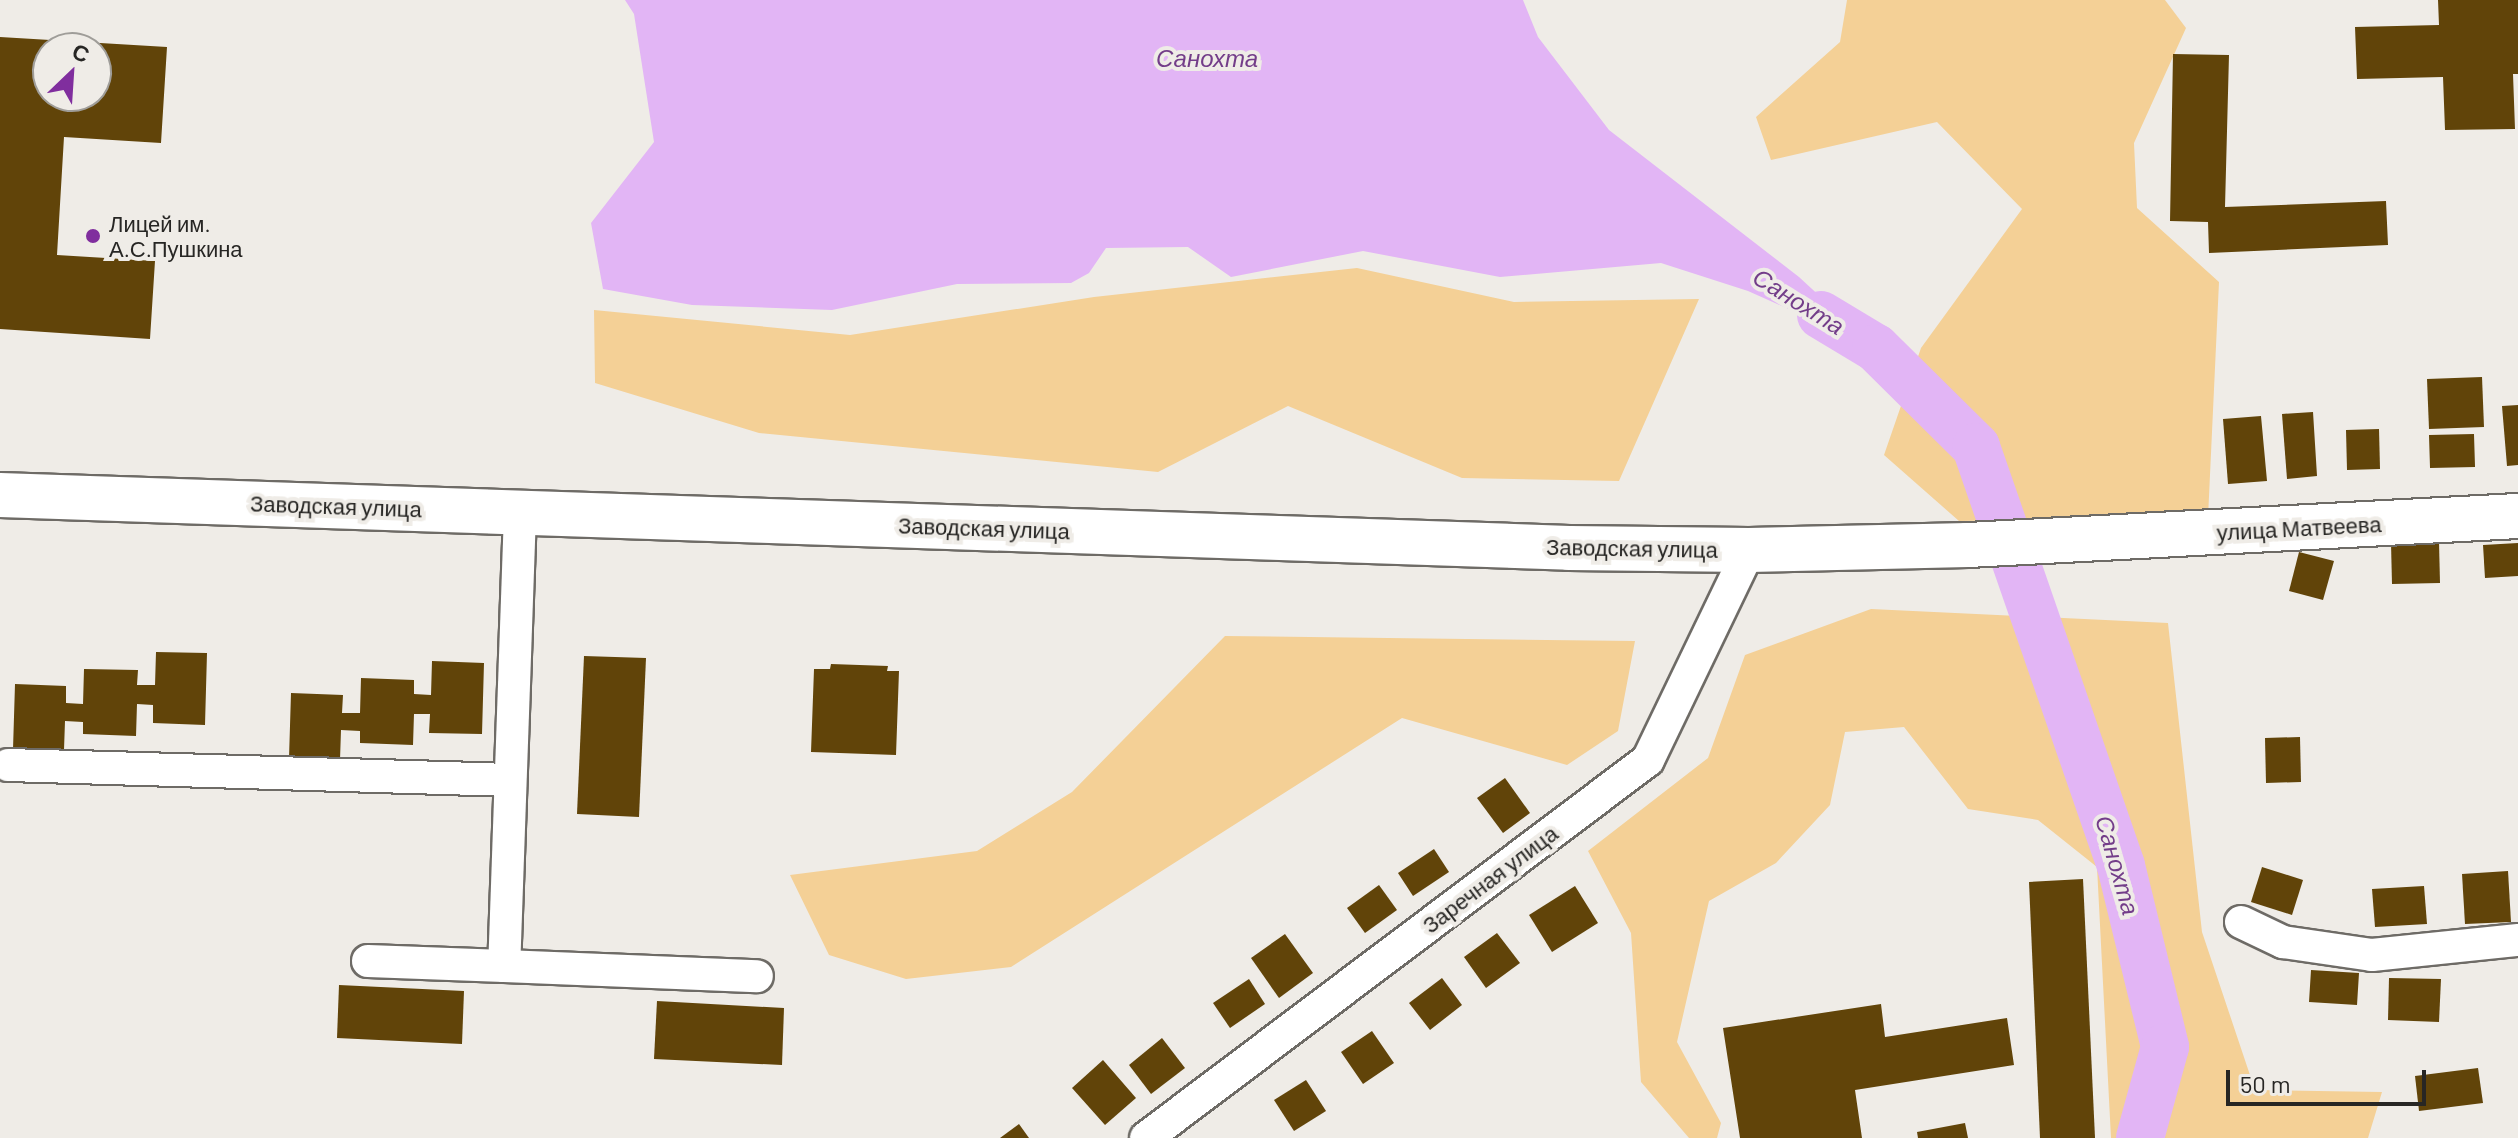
<!DOCTYPE html>
<meta charset="utf-8">
<style>
body{margin:0}
#map{position:relative;width:2518px;height:1138px;overflow:hidden;background:#efece7;font-family:Barlow,sans-serif}
div>[style]{position:absolute}
.green>*{inset:0;background:#f4d096}
.water>*{inset:0;background:#e2b5f5}
.river>*{height:48px;margin:-24px;padding:0 24px;transform-origin:24px;border-radius:24px;background:#e2b5f5}
.building>*{inset:0;background:#614409}
.roads{filter:drop-shadow(2px 0 #6e6b66) drop-shadow(-2px 0 #6e6b66) drop-shadow(0 2px #6e6b66) drop-shadow(0 -2px #6e6b66)}
.minor>*{height:32px;margin:-16px;padding:0 16px;transform-origin:16px;border-radius:16px;background:#fff}
.secondary>*{height:44px;margin:-22px;padding:0 22px;transform-origin:22px;border-radius:22px;background:#fff}
.dots>*{width:22px;height:22px;translate:-50% -50%;box-sizing:border-box;border:4px solid #efece7;border-radius:50%}
span{translate:-50% -50%;white-space:nowrap;text-align:center;line-height:1.15;-webkit-text-stroke:8px #efece7;paint-order:stroke}
.poi-label{font-size:22px;color:#272624}
.left{translate:0 -50%;text-align:left}
.street-label{font-size:22px;color:#272624}
.water-label{font-size:24px;color:#733d89;font-style:italic}
.north{position:absolute;left:32px;top:32px;width:80px;height:80px;box-sizing:border-box;background:#efece7;border:2px solid #9f9d99;border-radius:50%;rotate:25deg;font-size:22px;font-weight:700;line-height:32px;text-align:center;color:#272624}
.north::after{content:'';display:block;margin:auto;width:28px;height:36px;background:#802e9e;clip-path:polygon(50% 0,100% 100%,50% 72%,0 100%)}
.scale{position:absolute;left:2226px;top:1070px;width:200px;height:36px;box-sizing:border-box;border:4px solid #272624;border-top:0;padding-left:10px;font-size:24px;line-height:28px;white-space:nowrap;color:#272624;-webkit-text-stroke:6px #efece7;paint-order:stroke}
</style>
<div id="map">
<div class="green">
<div style="clip-path:polygon(1847px 0,2165px 0,2186px 28px,2134px 143px,2137px 208px,2219px 282px,2208px 518px,1959px 521px,1884px 455px,1921px 348px,2022px 209px,1937px 122px,1771px 160px,1756px 117px,1840px 42px)"></div>
<div style="clip-path:polygon(1357px 268px,1514px 302px,1699px 299px,1619px 481px,1462px 478px,1288px 406px,1158px 472px,759px 433px,595px 383px,594px 310px,850px 335px,1094px 297px)"></div>
<div style="clip-path:polygon(1871px 609px,2168px 623px,2202px 932px,2255px 1090px,2382px 1092px,2368px 1138px,2111px 1138px,2097px 867px,2038px 820px,1968px 809px,1904px 727px,1845px 732px,1830px 805px,1776px 863px,1709px 901px,1677px 1042px,1721px 1123px,1717px 1138px,1689px 1138px,1641px 1082px,1631px 933px,1588px 851px,1708px 758px,1745px 655px)"></div>
<div style="clip-path:polygon(1225px 636px,1635px 641px,1618px 731px,1567px 765px,1402px 718px,1011px 967px,906px 979px,829px 955px,790px 875px,977px 851px,1072px 792px)"></div>
</div>
<div class="water">
<div style="clip-path:polygon(625px 0,1523px 0,1538px 37px,1609px 130px,1799px 277px,1876px 348px,1748px 291px,1661px 263px,1500px 277px,1363px 251px,1231px 277px,1188px 247px,1106px 248px,1089px 273px,1071px 283px,957px 284px,832px 310px,692px 305px,603px 289px,591px 223px,654px 142px,634px 14px)"></div>
</div>
<div class="river">
<div style="left:1821px;top:315px;width:64px;rotate:31deg"></div>
<div style="left:1876px;top:348px;width:141px;rotate:44.7deg"></div>
<div style="left:1976px;top:447px;width:443px;rotate:70.9deg"></div>
<div style="left:2121px;top:866px;width:186px;rotate:76.3deg"></div>
<div style="left:2165px;top:1047px;width:94px;rotate:105.4deg"></div>
</div>
<div class="building">
<div style="clip-path:polygon(2438px 0,2518px 0,2518px 74px,2513px 74px,2515px 129px,2445px 130px,2443px 77px,2357px 79px,2355px 27px,2439px 25px)"></div>
<div style="clip-path:polygon(evenodd,0 37px,167px 47px,161px 143px,64px 137px,57px 255px,155px 261px,150px 339px,0 329px,0 37px,48px 48px,96px 48px,96px 96px,48px 96px,48px 48px)"></div>
<div style="clip-path:polygon(2173px 54px,2229px 55px,2225px 207px,2386px 201px,2388px 245px,2209px 253px,2208px 222px,2170px 221px)"></div>
<div style="clip-path:polygon(2482px 377px,2484px 427px,2429px 429px,2427px 379px)"></div>
<div style="clip-path:polygon(2518px 405px,2518px 465px,2507px 466px,2502px 406px)"></div>
<div style="clip-path:polygon(2313px 412px,2317px 476px,2287px 479px,2282px 414px)"></div>
<div style="clip-path:polygon(2261px 416px,2267px 481px,2228px 484px,2223px 419px)"></div>
<div style="clip-path:polygon(2379px 429px,2380px 469px,2347px 470px,2346px 430px)"></div>
<div style="clip-path:polygon(2474px 434px,2475px 467px,2430px 468px,2429px 435px)"></div>
<div style="clip-path:polygon(2439px 542px,2440px 583px,2392px 584px,2391px 543px)"></div>
<div style="clip-path:polygon(2518px 543px,2518px 576px,2485px 578px,2483px 545px)"></div>
<div style="clip-path:polygon(2299px 552px,2334px 561px,2323px 600px,2289px 591px)"></div>
<div style="clip-path:polygon(156px 652px,207px 653px,205px 725px,153px 723px,153px 705px,137px 704px,136px 736px,83px 734px,83px 722px,65px 721px,64px 750px,13px 749px,15px 684px,66px 686px,66px 703px,83px 704px,84px 669px,138px 670px,137px 685px,155px 685px)"></div>
<div style="clip-path:polygon(584px 656px,646px 658px,639px 817px,577px 814px)"></div>
<div style="clip-path:polygon(432px 661px,484px 663px,482px 734px,429px 733px,430px 714px,414px 714px,413px 745px,360px 743px,360px 731px,341px 730px,340px 760px,289px 758px,291px 693px,343px 695px,342px 713px,360px 713px,361px 678px,414px 680px,414px 694px,431px 695px)"></div>
<div style="clip-path:polygon(831px 664px,888px 666px,887px 671px,899px 671px,896px 755px,811px 752px,814px 669px,830px 669px)"></div>
<div style="clip-path:polygon(2300px 737px,2301px 782px,2266px 783px,2265px 738px)"></div>
<div style="clip-path:polygon(1505px 778px,1530px 813px,1503px 833px,1477px 798px)"></div>
<div style="clip-path:polygon(1434px 849px,1449px 872px,1413px 896px,1398px 873px)"></div>
<div style="clip-path:polygon(2262px 867px,2303px 880px,2292px 915px,2251px 902px)"></div>
<div style="clip-path:polygon(2508px 871px,2511px 922px,2465px 924px,2462px 874px)"></div>
<div style="clip-path:polygon(2083px 879px,2095px 1138px,2040px 1138px,2029px 882px)"></div>
<div style="clip-path:polygon(1379px 885px,1397px 910px,1365px 933px,1347px 908px)"></div>
<div style="clip-path:polygon(1575px 886px,1598px 923px,1552px 952px,1529px 915px)"></div>
<div style="clip-path:polygon(2424px 886px,2427px 924px,2375px 927px,2372px 889px)"></div>
<div style="clip-path:polygon(1497px 933px,1520px 963px,1486px 988px,1464px 957px)"></div>
<div style="clip-path:polygon(1285px 934px,1313px 973px,1279px 998px,1251px 958px)"></div>
<div style="clip-path:polygon(2311px 970px,2359px 973px,2357px 1005px,2309px 1002px)"></div>
<div style="clip-path:polygon(1442px 978px,1462px 1005px,1430px 1030px,1409px 1003px)"></div>
<div style="clip-path:polygon(2389px 978px,2441px 979px,2439px 1022px,2388px 1020px)"></div>
<div style="clip-path:polygon(1249px 979px,1265px 1004px,1230px 1028px,1213px 1003px)"></div>
<div style="clip-path:polygon(339px 985px,464px 991px,462px 1044px,337px 1038px)"></div>
<div style="clip-path:polygon(657px 1001px,784px 1008px,782px 1065px,654px 1059px)"></div>
<div style="clip-path:polygon(1881px 1004px,1885px 1037px,2007px 1018px,2014px 1065px,1855px 1090px,1862px 1138px,1740px 1138px,1723px 1028px)"></div>
<div style="clip-path:polygon(1372px 1031px,1394px 1063px,1363px 1084px,1341px 1052px)"></div>
<div style="clip-path:polygon(1162px 1038px,1185px 1068px,1151px 1094px,1129px 1065px)"></div>
<div style="clip-path:polygon(1103px 1060px,1136px 1098px,1105px 1125px,1072px 1088px)"></div>
<div style="clip-path:polygon(2478px 1068px,2483px 1103px,2419px 1111px,2415px 1076px)"></div>
<div style="clip-path:polygon(1306px 1080px,1326px 1111px,1294px 1131px,1274px 1100px)"></div>
<div style="clip-path:polygon(1965px 1123px,1968px 1138px,1918px 1138px,1917px 1132px)"></div>
<div style="clip-path:polygon(1019px 1124px,1029px 1138px,1000px 1138px)"></div>
</div>
<div class="roads">
<div class="minor">
<div style="left:520px;top:513px;width:453px;rotate:92deg"></div>
<div style="left:504px;top:966px;width:253px;rotate:2.3deg"></div>
<div style="left:8px;top:765px;width:502px;rotate:1.71deg"></div>
<div style="left:2241px;top:922px;width:47px;rotate:25.5deg"></div>
<div style="left:2283px;top:942px;width:90px;rotate:8.3deg"></div>
<div style="left:2372px;top:955px;width:147px;rotate:-5.9deg"></div>
<div style="left:368px;top:961px;width:136px;rotate:2.1deg"></div>
<div style="left:1146px;top:1138px;width:628px;rotate:-36.98deg"></div>
<div style="left:1648px;top:760px;width:233px;rotate:-64.3deg"></div>
</div>
<div class="secondary">
<div style="left:0;top:495px;width:1570px;rotate:1.93deg"></div>
<div style="left:1569px;top:548px;width:180px;rotate:0.6deg"></div>
<div style="left:1749px;top:550px;width:219px;rotate:-1.3deg"></div>
<div style="left:1968px;top:545px;width:551px;rotate:-3.02deg"></div>
</div>
</div>
<div class="dots">
<div style="left:93px;top:236px;background:#802e9e"></div>
</div>
<div class="poi-label">
<span class="left" style="left:109px;top:236px">Лицей им.<br>А.С.Пушкина</span>
</div>
<div class="street-label">
<span style="left:336px;top:506px;rotate:2deg">Заводская улица</span>
<span style="left:984px;top:528px;rotate:2deg">Заводская улица</span>
<span style="left:2299px;top:528px;rotate:-3deg">улица Матвеева</span>
<span style="left:1632px;top:548px;rotate:1deg">Заводская улица</span>
<span style="left:1490px;top:879px;rotate:-37deg">Заречная улица</span>
</div>
<div class="water-label">
<span style="left:1207px;top:58px">Санохта</span>
<span style="left:1799px;top:301px;rotate:32deg">Санохта</span>
<span style="left:2118px;top:865px;rotate:74deg">Санохта</span>
</div>
<div class="north">С</div>
<div class="scale">50 m</div>
</div>
